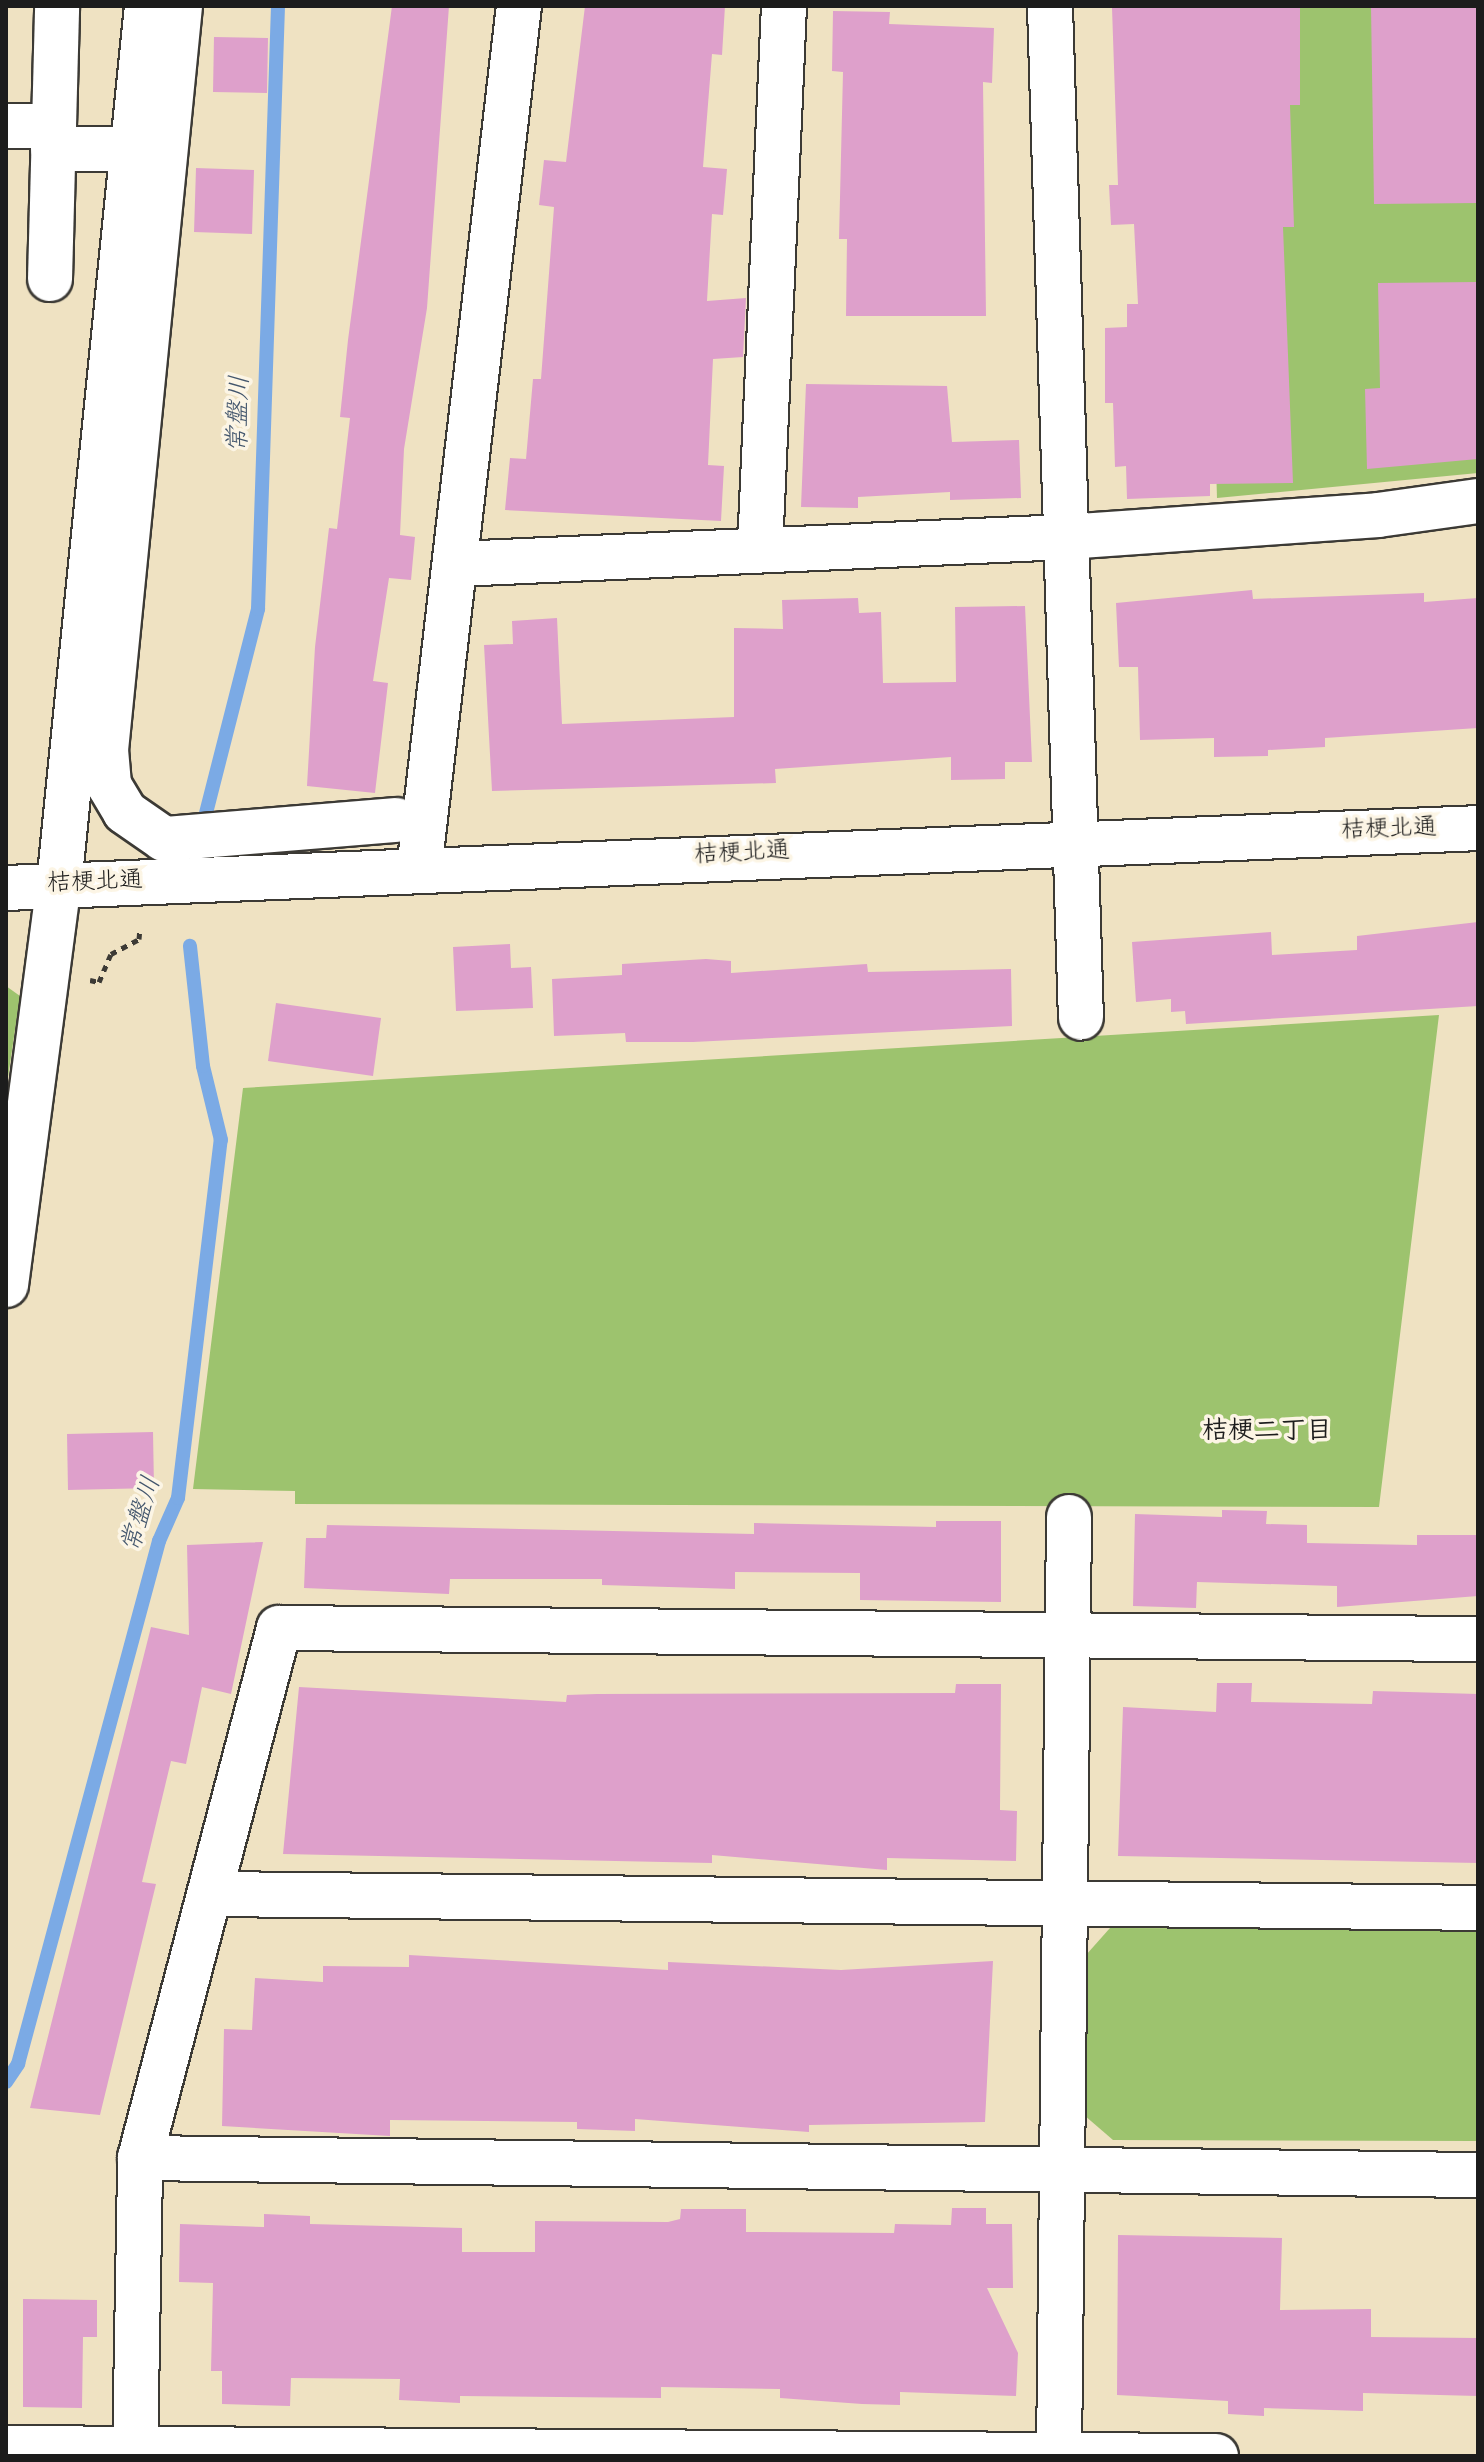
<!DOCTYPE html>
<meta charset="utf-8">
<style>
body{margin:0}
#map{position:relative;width:1484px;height:2462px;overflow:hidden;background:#efe2c2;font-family:Dekko,"Klee One",sans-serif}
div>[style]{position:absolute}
.green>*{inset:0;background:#9dc36e}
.stream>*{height:14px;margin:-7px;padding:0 7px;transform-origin:7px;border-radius:7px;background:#7baae5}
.building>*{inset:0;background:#dea0cb}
.path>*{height:5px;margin-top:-2.5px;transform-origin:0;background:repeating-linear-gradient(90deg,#3c3a35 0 6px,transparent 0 12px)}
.roads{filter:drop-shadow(2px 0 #3c3a35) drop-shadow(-2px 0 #3c3a35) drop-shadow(0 2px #3c3a35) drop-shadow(0 -2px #3c3a35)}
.minor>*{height:44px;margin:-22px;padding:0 22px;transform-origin:22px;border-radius:22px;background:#fff}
span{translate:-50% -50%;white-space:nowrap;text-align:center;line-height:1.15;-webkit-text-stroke:7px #fcf5e5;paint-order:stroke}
.street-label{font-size:24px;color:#1c1c1c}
.water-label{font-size:26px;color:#42556c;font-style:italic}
.neighbourhood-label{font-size:26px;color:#1c1c1c;font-weight:700}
.frame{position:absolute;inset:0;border:8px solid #1c1c1c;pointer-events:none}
</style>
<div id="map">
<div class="green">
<div style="clip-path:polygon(1203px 6px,1478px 6px,1478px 473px,1217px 498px)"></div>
<div style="clip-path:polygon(6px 986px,20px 996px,6px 1091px)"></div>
<div style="clip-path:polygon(1439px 1015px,1379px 1507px,295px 1504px,295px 1491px,193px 1489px,243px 1088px)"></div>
<div style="clip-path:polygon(1110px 1928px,1478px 1929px,1478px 2141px,1113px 2140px,1084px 2115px,1086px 1955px)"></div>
</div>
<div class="stream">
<div style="left:205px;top:817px;width:215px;rotate:-75.7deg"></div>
<div style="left:258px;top:609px;width:603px;rotate:-88.1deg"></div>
<div style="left:6px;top:2082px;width:22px;rotate:-56deg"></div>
<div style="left:18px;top:2064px;width:542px;rotate:-74.91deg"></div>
<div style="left:159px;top:1541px;width:47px;rotate:-66.2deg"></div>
<div style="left:178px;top:1498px;width:361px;rotate:-83.2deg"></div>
<div style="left:221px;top:1140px;width:76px;rotate:-103.7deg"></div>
<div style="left:203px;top:1066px;width:121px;rotate:-96.2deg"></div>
</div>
<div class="building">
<div style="clip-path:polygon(392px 6px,449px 6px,427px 308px,404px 449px,400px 535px,415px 537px,411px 580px,389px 578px,373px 681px,388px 683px,375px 793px,307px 786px,315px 647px,329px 528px,337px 529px,350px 418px,340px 417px,348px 340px)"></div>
<div style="clip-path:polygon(585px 6px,725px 6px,722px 55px,712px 54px,703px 167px,727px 169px,723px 215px,712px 214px,707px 301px,746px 298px,743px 357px,713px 359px,708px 465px,724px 466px,721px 521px,505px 510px,510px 458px,526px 459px,533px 379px,541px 379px,554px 207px,539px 205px,544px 160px,566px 162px)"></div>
<div style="clip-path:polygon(1300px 6px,1300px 105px,1290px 105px,1294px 227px,1283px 227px,1293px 483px,1210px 484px,1210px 496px,1127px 499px,1126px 466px,1115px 467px,1113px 403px,1105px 403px,1105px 328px,1127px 327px,1127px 304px,1138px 304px,1134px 224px,1111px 225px,1109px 185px,1118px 185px,1112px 8px)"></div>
<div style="clip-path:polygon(1371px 6px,1478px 6px,1478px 203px,1374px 204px)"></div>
<div style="clip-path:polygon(833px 11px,890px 12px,889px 24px,994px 28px,992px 83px,983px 82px,986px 316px,846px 316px,847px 239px,839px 239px,843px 72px,832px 71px)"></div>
<div style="clip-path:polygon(214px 37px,268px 38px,267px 93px,213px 92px)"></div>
<div style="clip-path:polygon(196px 168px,254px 170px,252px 234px,194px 232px)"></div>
<div style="clip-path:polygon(1478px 282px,1478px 459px,1367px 469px,1365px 389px,1380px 388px,1378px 283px)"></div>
<div style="clip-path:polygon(806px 384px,947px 386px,952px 442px,1019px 440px,1021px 498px,950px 500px,950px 492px,858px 497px,858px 508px,801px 507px)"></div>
<div style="clip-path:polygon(1252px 590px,1253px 599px,1424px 593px,1424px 602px,1478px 598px,1478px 728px,1325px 738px,1325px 747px,1268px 750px,1268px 756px,1214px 757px,1214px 738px,1140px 740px,1138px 667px,1119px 667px,1116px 603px)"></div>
<div style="clip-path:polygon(858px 598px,859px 613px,881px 612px,883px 683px,956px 682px,955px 607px,1025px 606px,1032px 762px,1005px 762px,1005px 779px,951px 780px,951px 757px,775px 769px,776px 783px,492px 791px,484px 645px,513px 644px,512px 621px,557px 618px,562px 724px,734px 717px,734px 628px,783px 629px,782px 600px)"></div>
<div style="clip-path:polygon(1478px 922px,1478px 1006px,1186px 1024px,1185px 1011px,1171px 1012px,1171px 999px,1136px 1002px,1132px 942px,1271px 932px,1272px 955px,1357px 950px,1357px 936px)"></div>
<div style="clip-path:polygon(510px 944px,511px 968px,531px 967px,533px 1008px,456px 1011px,453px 947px)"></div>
<div style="clip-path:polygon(706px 959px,731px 961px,731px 973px,867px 964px,868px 972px,1011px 969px,1012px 1026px,693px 1042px,626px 1042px,625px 1033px,554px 1036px,552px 979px,622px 975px,622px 964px)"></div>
<div style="clip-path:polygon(276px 1003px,381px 1018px,373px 1076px,268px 1061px)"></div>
<div style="clip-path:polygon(153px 1432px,154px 1488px,68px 1490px,67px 1434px)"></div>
<div style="clip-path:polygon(1222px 1510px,1267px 1511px,1266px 1524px,1307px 1525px,1307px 1543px,1417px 1545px,1417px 1535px,1478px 1535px,1478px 1596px,1337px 1607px,1337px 1586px,1197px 1582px,1196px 1608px,1133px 1606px,1135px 1514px,1222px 1517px)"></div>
<div style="clip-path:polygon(936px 1521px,1001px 1521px,1001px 1602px,860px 1600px,860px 1573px,735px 1572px,735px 1589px,602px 1585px,602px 1579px,450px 1579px,449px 1594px,304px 1588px,306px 1538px,326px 1538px,327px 1525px,754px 1534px,754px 1523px,936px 1527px)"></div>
<div style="clip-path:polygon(263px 1542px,231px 1694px,202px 1687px,186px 1764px,171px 1761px,142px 1882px,156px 1884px,100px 2115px,30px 2108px,151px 1627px,189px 1635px,187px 1545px)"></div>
<div style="clip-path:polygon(1217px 1683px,1252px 1683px,1251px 1702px,1372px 1704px,1373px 1691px,1478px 1694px,1478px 1863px,1118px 1856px,1123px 1707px,1216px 1712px)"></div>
<div style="clip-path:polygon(956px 1684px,1001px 1684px,1000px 1810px,1017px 1811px,1016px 1861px,887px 1858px,887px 1870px,712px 1855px,712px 1863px,283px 1854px,299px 1687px,566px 1702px,567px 1695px,597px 1694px,955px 1693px)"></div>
<div style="clip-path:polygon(409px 1955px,668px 1970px,668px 1962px,841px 1970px,993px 1961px,985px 2122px,809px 2125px,809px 2132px,635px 2119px,635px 2131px,577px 2129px,577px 2122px,390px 2120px,390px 2136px,222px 2126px,224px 2029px,252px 2030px,255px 1978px,323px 1982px,323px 1966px,409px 1967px)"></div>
<div style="clip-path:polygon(952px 2208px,986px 2208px,986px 2224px,1012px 2224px,1013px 2288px,987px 2288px,1018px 2353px,1016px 2396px,900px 2392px,900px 2405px,862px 2404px,780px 2398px,780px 2389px,661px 2387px,661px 2398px,460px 2396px,460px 2403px,399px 2400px,400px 2379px,291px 2378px,290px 2406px,222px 2404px,222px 2371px,211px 2371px,213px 2283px,179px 2282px,180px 2224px,264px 2227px,264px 2214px,310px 2216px,310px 2224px,462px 2228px,462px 2252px,535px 2252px,535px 2221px,668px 2222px,680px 2219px,681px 2209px,746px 2209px,746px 2232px,894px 2233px,895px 2224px,951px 2225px)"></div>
<div style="clip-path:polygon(1118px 2235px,1282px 2238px,1280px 2310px,1371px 2309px,1371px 2337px,1478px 2338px,1478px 2396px,1363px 2393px,1363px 2411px,1264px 2408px,1264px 2416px,1228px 2414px,1228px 2401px,1117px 2395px)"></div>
<div style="clip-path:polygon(23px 2299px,97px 2300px,97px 2337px,83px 2337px,82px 2408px,23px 2407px)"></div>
</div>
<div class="path">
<div style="left:90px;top:980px;width:9px;rotate:13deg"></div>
<div style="left:99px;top:982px;width:30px;rotate:-67deg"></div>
<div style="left:111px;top:954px;width:32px;rotate:-28deg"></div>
<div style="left:139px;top:939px;width:11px;rotate:-85deg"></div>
</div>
<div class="roads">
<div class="minor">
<div style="left:180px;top:6px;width:748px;rotate:95.68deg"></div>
<div style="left:106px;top:750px;width:35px;rotate:85deg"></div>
<div style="left:109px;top:785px;width:31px;rotate:59deg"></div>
<div style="left:125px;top:812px;width:47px;rotate:34.7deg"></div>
<div style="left:164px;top:839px;width:233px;rotate:-4.7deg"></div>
<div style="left:1050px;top:6px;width:1012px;rotate:88.25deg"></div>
<div style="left:6px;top:126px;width:48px"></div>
<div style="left:53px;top:149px;width:80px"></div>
<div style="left:50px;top:279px;width:273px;rotate:-88.5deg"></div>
<div style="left:760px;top:549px;width:544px;rotate:-87.47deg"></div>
<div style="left:457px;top:564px;width:610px;rotate:-2.54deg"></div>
<div style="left:1066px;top:537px;width:313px;rotate:-4deg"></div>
<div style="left:1378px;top:515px;width:101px;rotate:-8deg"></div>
<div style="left:419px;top:870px;width:870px;rotate:-83.4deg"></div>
<div style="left:6px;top:888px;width:1473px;rotate:-2.33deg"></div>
<div style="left:6px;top:1285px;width:403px;rotate:-82.5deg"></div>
<div style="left:59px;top:885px;width:883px;rotate:-84.28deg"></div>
<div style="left:213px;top:1894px;width:1265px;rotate:0.63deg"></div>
<div style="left:140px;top:2158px;width:1338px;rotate:0.73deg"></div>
<div style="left:6px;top:2448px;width:1210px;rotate:0.38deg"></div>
<div style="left:135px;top:2456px;width:298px;rotate:-89deg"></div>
<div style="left:140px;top:2158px;width:548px;rotate:-75.3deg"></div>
<div style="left:279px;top:1628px;width:1199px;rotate:0.53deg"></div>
<div style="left:1059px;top:2456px;width:939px;rotate:-89.39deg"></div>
</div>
</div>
<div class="street-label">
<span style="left:1389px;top:831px;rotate:-2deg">桔梗北通</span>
<span style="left:742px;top:855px;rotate:-3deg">桔梗北通</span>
<span style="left:95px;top:884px;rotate:-2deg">桔梗北通</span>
</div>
<div class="water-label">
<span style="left:241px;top:414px;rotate:-88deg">常盤川</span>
<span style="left:143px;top:1515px;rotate:-73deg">常盤川</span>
</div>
<div class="neighbourhood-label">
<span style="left:1267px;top:1433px">桔梗二丁目</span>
</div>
<div class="frame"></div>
</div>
